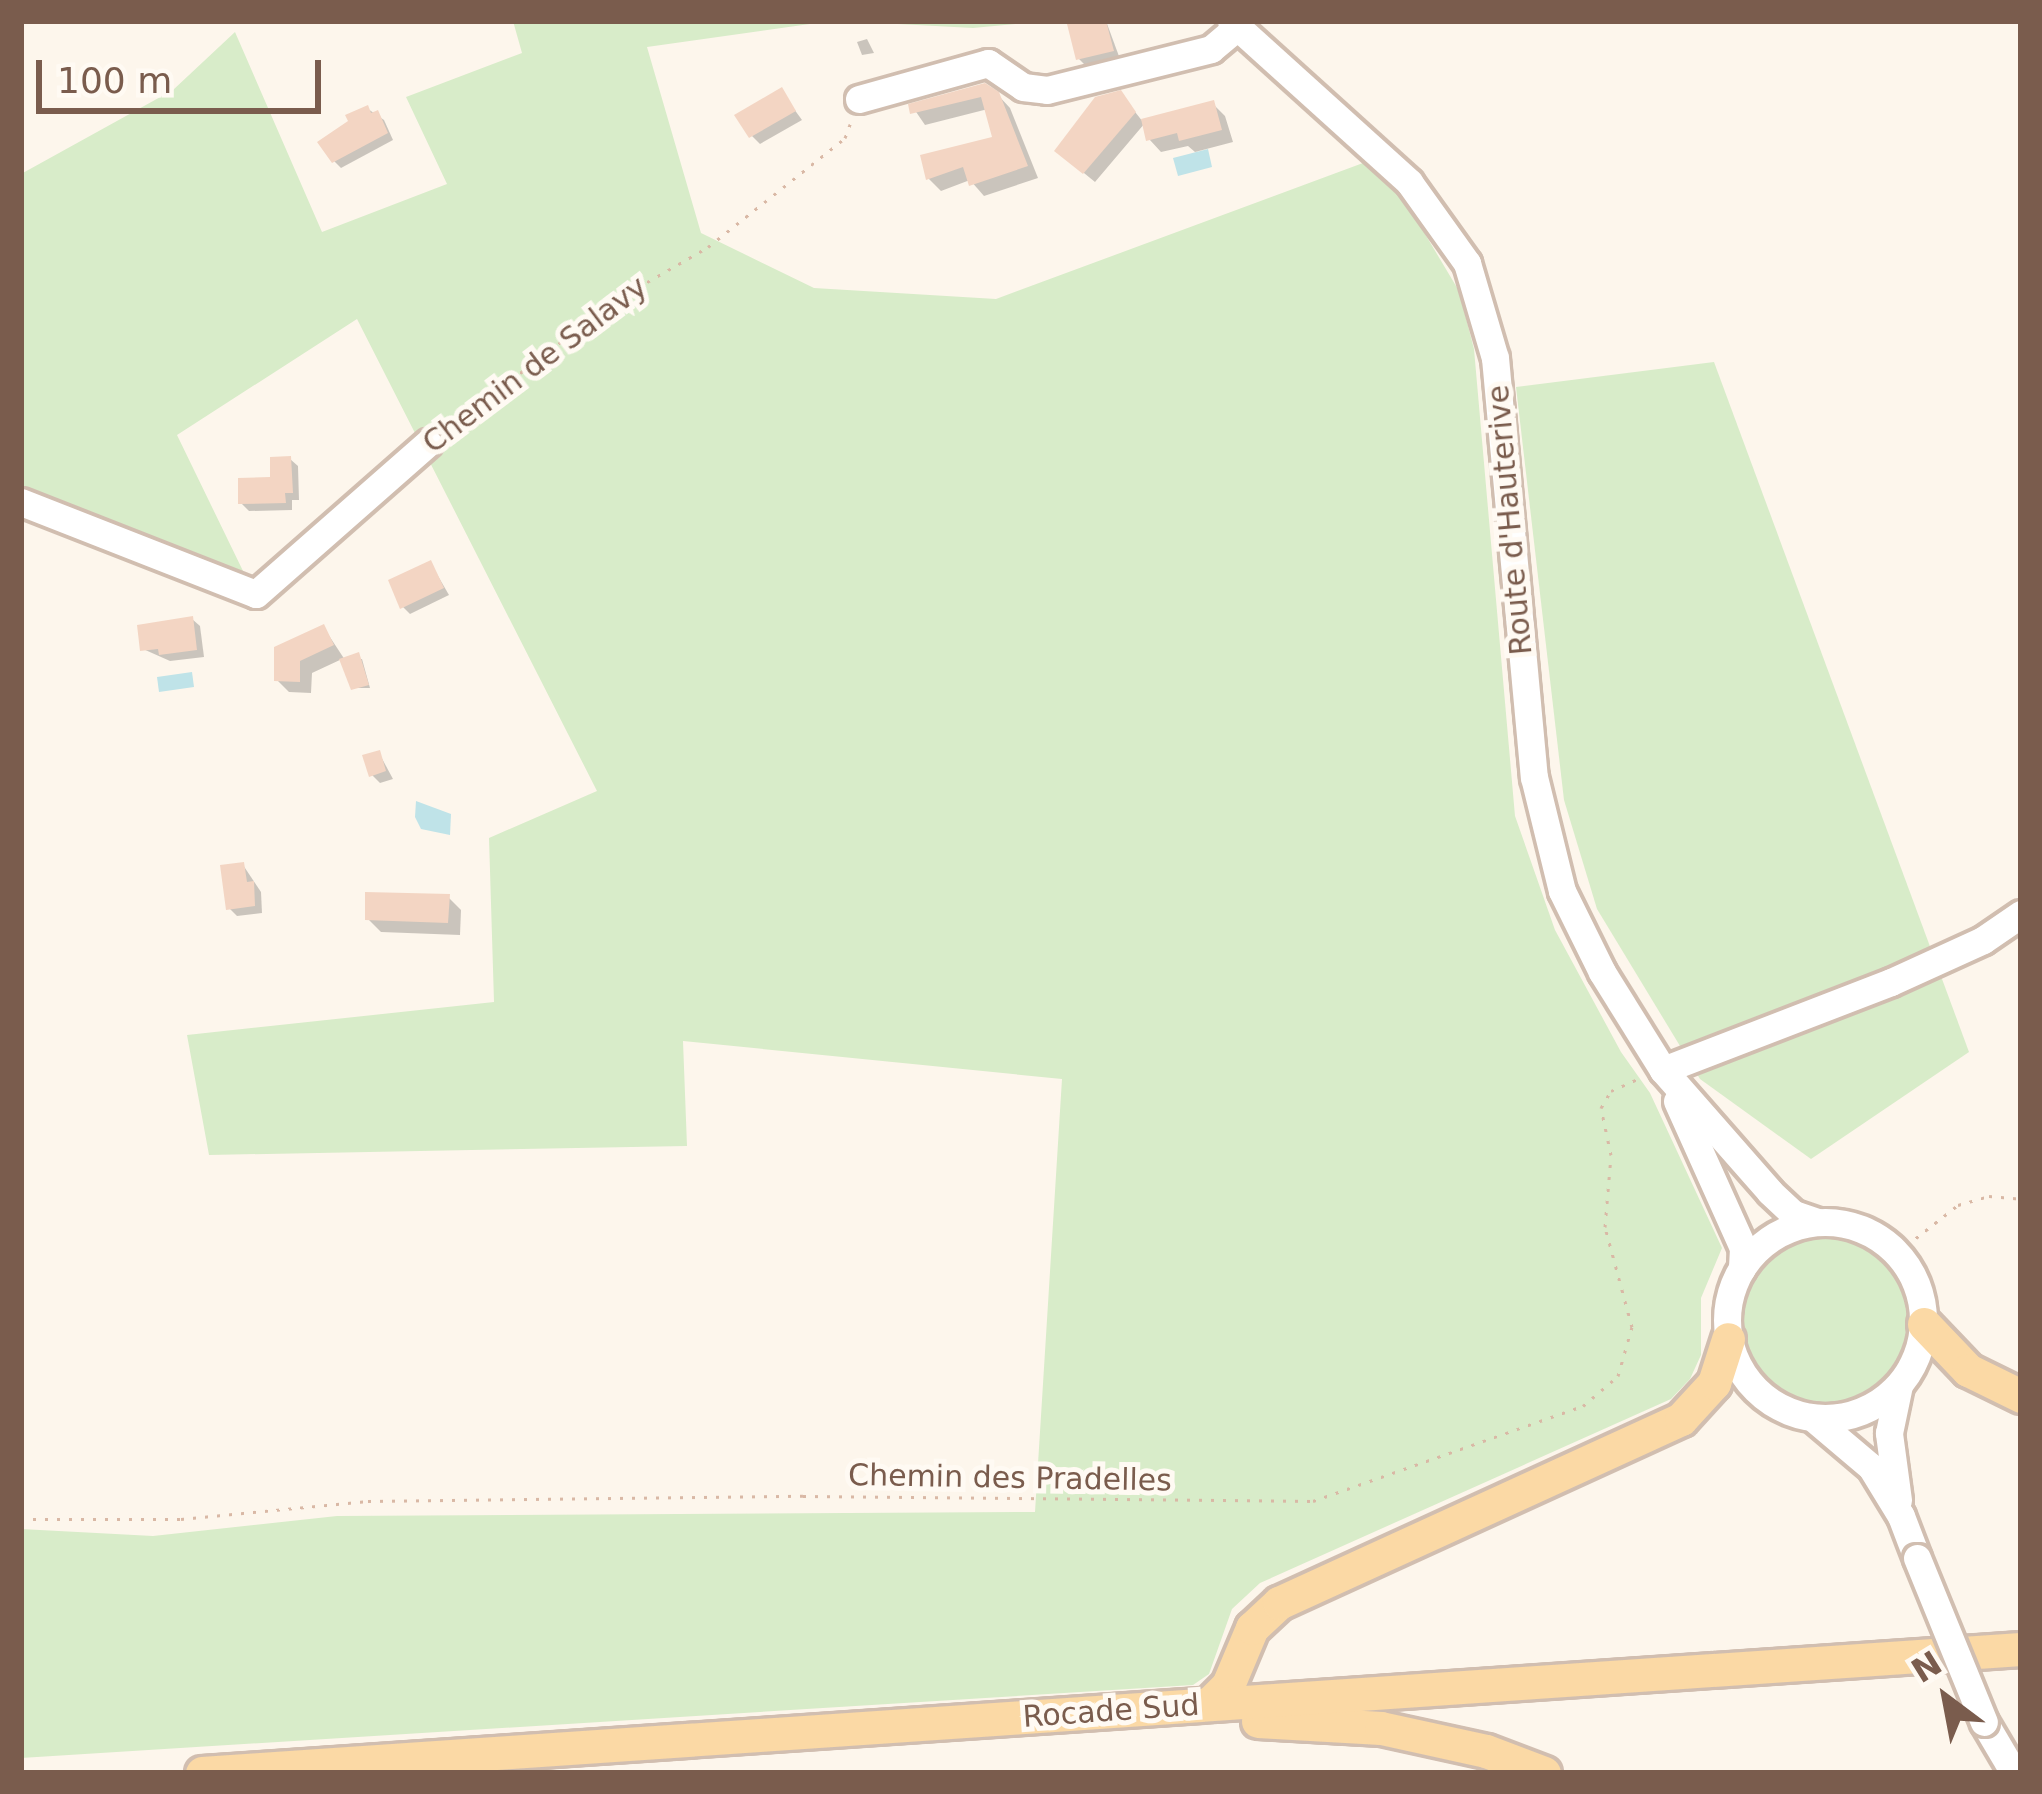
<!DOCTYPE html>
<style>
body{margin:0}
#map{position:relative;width:2042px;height:1794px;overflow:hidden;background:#fdf6ec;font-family:"DejaVu Sans",sans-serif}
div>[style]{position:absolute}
.green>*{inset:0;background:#d8ecc9}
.round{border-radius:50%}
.water>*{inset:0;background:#bfe3e8}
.shadow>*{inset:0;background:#0003}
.building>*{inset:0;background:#f3d5c3}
.path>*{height:3px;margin-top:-1.5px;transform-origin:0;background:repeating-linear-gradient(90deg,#d9b8a5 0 3px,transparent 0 12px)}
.roads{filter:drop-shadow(3px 0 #d1beb0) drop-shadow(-3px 0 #d1beb0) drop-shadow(0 3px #d1beb0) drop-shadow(0 -3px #d1beb0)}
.minor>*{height:27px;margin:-13.5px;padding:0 13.5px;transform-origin:13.5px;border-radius:13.5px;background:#fff}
.minor>.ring{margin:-13.5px;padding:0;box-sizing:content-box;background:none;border:27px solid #fff;border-radius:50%}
.major>*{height:33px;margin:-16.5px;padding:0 16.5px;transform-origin:16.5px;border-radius:16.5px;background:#fbd9a5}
.bridges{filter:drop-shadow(3px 0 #d1beb0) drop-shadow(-3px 0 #d1beb0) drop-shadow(0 3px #d1beb0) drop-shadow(0 -3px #d1beb0)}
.minor-bridge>*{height:27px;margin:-13.5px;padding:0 13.5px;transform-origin:13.5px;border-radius:13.5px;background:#fff}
span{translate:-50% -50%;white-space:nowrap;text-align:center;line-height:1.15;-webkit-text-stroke:10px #fffaf3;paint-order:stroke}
.street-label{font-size:30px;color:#7a5c4d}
.frame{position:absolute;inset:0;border:24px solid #7a5c4d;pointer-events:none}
.north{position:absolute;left:1886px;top:1638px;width:120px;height:120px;-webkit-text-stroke:9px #fffaf3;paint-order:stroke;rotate:328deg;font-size:33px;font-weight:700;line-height:48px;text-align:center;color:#7a5c4d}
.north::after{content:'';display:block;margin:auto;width:42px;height:54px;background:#7a5c4d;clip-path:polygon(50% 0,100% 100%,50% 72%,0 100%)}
.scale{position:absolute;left:36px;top:60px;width:285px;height:54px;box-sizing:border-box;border:6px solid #7a5c4d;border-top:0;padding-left:15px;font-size:36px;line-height:42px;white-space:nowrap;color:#7a5c4d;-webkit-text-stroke:9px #fffaf3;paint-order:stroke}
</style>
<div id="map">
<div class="green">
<div style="clip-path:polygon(513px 21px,831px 21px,647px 47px,701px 233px,814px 288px,996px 299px,1363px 163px,1403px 197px,1459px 291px,1474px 349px,1515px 816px,1555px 930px,1621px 1052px,1650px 1093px,1722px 1248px,1701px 1298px,1701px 1355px,1690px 1379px,1671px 1399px,1260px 1583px,1232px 1609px,1209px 1674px,1193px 1685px,21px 1758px,21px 1529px,153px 1536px,337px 1516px,1035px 1512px,1062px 1079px,683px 1041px,687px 1146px,209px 1155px,187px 1035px,494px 1002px,489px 838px,597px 791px,357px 319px,177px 435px,244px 573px,210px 567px,21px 487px,21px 174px,173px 90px,235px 32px,322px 232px,447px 184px,406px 97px,522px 53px)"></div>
<div style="clip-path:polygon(841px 21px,1048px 21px,973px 28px)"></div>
<div style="clip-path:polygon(1714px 362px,1969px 1052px,1811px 1159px,1700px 1079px,1597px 909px,1564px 800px,1516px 387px)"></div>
<div class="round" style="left:1740px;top:1235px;width:170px;height:170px"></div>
</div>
<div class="water">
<div style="clip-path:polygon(1208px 149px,1212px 167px,1178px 176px,1173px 158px)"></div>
<div style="clip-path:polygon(192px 672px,194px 687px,159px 692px,157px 677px)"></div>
<div style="clip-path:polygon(416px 801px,451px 814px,450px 835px,421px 829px,415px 817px)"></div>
</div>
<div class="shadow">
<div style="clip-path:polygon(1106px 21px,1120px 59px,1086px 66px,1078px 58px,1071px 26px)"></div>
<div style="clip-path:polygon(867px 39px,874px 53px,862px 55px,857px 42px)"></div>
<div style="clip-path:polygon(781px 91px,802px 120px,760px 144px,752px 136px)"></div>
<div style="clip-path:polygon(997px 94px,1010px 108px,1038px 178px,984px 196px,970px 180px,941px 191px,928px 178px,996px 139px,988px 109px,925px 125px,912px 106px)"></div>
<div style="clip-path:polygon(1121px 94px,1143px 122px,1213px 104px,1225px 116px,1233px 142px,1195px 152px,1188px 146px,1161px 152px,1149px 139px,1145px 123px,1095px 182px,1068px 160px)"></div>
<div style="clip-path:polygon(368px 109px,384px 120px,393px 140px,341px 168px,334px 161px)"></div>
<div style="clip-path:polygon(290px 459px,298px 466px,299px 500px,292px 500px,292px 510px,249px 511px,241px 503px,274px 480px)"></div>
<div style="clip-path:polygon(431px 564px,449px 595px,410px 614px,403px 607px)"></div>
<div style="clip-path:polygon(192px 619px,200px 626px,204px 657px,170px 661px,143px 649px)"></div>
<div style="clip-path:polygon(324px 628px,345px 660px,362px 659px,370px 688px,354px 688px,342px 659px,312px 673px,311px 693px,289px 692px,277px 680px)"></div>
<div style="clip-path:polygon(379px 753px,393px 779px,380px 783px,372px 775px)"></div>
<div style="clip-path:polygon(243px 865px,261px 892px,262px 913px,237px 916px,229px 908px)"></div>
<div style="clip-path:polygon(448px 897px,461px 910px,460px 935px,381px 932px,368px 919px)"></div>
</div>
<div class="building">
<div style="clip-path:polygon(1106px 21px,1114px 51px,1076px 60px,1067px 24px)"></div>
<div style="clip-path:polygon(985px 83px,999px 92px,1028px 166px,969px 186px,963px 167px,926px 180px,920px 155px,992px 137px,981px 97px,910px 114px,908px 104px)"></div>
<div style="clip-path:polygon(782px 87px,796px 111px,749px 138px,734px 115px)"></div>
<div style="clip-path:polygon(1121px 90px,1136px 112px,1083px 174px,1054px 151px,1095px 97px)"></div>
<div style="clip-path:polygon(1214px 100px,1222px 130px,1179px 141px,1177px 133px,1146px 141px,1141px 119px)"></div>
<div style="clip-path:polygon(368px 105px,371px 113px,378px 110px,388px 133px,332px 163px,317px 142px,348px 121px,345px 115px)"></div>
<div style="clip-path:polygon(291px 456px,293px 493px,285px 493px,286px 503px,238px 504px,238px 478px,270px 477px,270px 457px)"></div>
<div style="clip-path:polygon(431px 560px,444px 588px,400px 609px,388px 580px)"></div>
<div style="clip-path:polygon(193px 616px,197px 650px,159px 655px,158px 649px,140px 651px,137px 625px)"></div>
<div style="clip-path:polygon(324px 624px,334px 645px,300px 661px,300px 682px,274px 681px,274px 647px)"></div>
<div style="clip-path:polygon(359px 652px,369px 685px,351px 690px,339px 659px)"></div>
<div style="clip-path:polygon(380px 750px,386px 771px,369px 777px,362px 755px)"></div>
<div style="clip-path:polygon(244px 862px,247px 882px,254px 881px,255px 906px,226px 910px,220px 865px)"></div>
<div style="clip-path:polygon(365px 892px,450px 894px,448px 923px,365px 920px)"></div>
</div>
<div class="path">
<div style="left:444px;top:431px;width:216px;rotate:-37.3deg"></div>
<div style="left:616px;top:300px;width:106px;rotate:-29.9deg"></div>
<div style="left:708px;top:247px;width:175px;rotate:-38.5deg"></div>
<div style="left:845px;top:138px;width:15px;rotate:-70deg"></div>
<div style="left:1897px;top:1253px;width:78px;rotate:-38.2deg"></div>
<div style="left:1958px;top:1205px;width:32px;rotate:-16deg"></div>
<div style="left:1989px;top:1196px;width:32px;rotate:5deg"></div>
<div style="left:21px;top:1519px;width:160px"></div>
<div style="left:181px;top:1519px;width:188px;rotate:-5.5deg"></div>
<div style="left:368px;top:1501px;width:435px;rotate:-0.7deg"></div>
<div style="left:803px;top:1496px;width:510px;rotate:0.56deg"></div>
<div style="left:1313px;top:1501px;width:286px;rotate:-19.4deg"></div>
<div style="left:1583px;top:1406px;width:46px;rotate:-40.6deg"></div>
<div style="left:1618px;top:1376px;width:51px;rotate:-74.1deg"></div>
<div style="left:1632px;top:1327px;width:104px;rotate:-105.1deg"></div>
<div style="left:1605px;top:1227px;width:72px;rotate:-85.2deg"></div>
<div style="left:1611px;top:1155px;width:48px;rotate:-102deg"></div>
<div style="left:1601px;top:1108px;width:20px;rotate:-60deg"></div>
<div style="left:1611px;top:1091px;width:32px;rotate:-24deg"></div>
</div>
<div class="roads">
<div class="minor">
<div style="left:1231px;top:21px;width:240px;rotate:42.1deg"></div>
<div style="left:1409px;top:182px;width:100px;rotate:54.4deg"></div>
<div style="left:1467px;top:263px;width:99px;rotate:73.6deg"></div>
<div style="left:1495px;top:358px;width:421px;rotate:84.7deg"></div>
<div style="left:1534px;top:777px;width:117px;rotate:76.2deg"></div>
<div style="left:1562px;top:891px;width:90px;rotate:63.7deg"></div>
<div style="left:1602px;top:972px;width:115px;rotate:58.1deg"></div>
<div style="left:1663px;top:1070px;width:162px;rotate:48.7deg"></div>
<div style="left:1770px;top:1192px;width:33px;rotate:43deg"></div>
<div style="left:1794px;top:1214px;width:24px;rotate:19deg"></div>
<div style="left:859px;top:99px;width:134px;rotate:-15.6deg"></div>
<div style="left:988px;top:63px;width:42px;rotate:34.4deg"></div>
<div style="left:1023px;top:87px;width:24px;rotate:7deg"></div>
<div style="left:1047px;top:90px;width:169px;rotate:-14deg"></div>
<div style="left:1211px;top:49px;width:34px;rotate:-40deg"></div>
<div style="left:21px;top:502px;width:252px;rotate:21.4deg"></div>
<div style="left:256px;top:594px;width:229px;rotate:-41.3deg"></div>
<div style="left:1663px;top:1070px;width:244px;rotate:-21.1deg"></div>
<div style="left:1891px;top:982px;width:101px;rotate:-24.5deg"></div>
<div style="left:1983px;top:940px;width:46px;rotate:-34.4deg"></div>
<div style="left:1677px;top:1101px;width:161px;rotate:65.8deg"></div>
<div style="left:1743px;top:1248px;width:20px;rotate:93deg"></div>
<div class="ring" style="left:1727px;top:1222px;width:169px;height:169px"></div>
<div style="left:1813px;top:1418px;width:76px;rotate:40.2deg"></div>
<div style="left:1871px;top:1467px;width:57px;rotate:58.5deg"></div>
<div style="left:1901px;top:1516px;width:45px;rotate:69.1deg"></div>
<div style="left:1898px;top:1500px;width:68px;rotate:-97.7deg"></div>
<div style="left:1889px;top:1433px;width:49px;rotate:-78.2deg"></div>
<div style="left:1984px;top:1722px;width:59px;rotate:59.5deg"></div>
</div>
<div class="major">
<div style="left:1924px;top:1324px;width:64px;rotate:46.3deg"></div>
<div style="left:1968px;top:1370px;width:59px;rotate:26.1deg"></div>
<div style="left:1209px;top:1704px;width:27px;rotate:-45deg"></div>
<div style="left:1228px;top:1685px;width:62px;rotate:-67.2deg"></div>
<div style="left:1252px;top:1628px;width:37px;rotate:-43deg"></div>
<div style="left:1279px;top:1603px;width:442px;rotate:-24.6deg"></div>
<div style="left:1681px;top:1419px;width:49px;rotate:-47.5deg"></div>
<div style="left:1714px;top:1383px;width:46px;rotate:-72.3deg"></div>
<div style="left:1258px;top:1721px;width:123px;rotate:3.3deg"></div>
<div style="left:1381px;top:1728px;width:107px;rotate:12.4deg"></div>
<div style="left:1486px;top:1751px;width:62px;rotate:20.8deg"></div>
<div style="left:202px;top:1773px;width:1823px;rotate:-3.9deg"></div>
</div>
</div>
<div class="bridges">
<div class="minor-bridge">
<div style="left:1917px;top:1558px;width:177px;rotate:67.8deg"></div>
</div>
</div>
<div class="street-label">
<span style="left:535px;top:365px;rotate:-37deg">Chemin de Salavy</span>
<span style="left:1510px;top:520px;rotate:-95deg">Route d'Hauterive</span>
<span style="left:1010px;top:1478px;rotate:1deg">Chemin des Pradelles</span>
<span style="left:1111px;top:1711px;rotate:-4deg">Rocade Sud</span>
</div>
<div class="frame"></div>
<div class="north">N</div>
<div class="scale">100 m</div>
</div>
